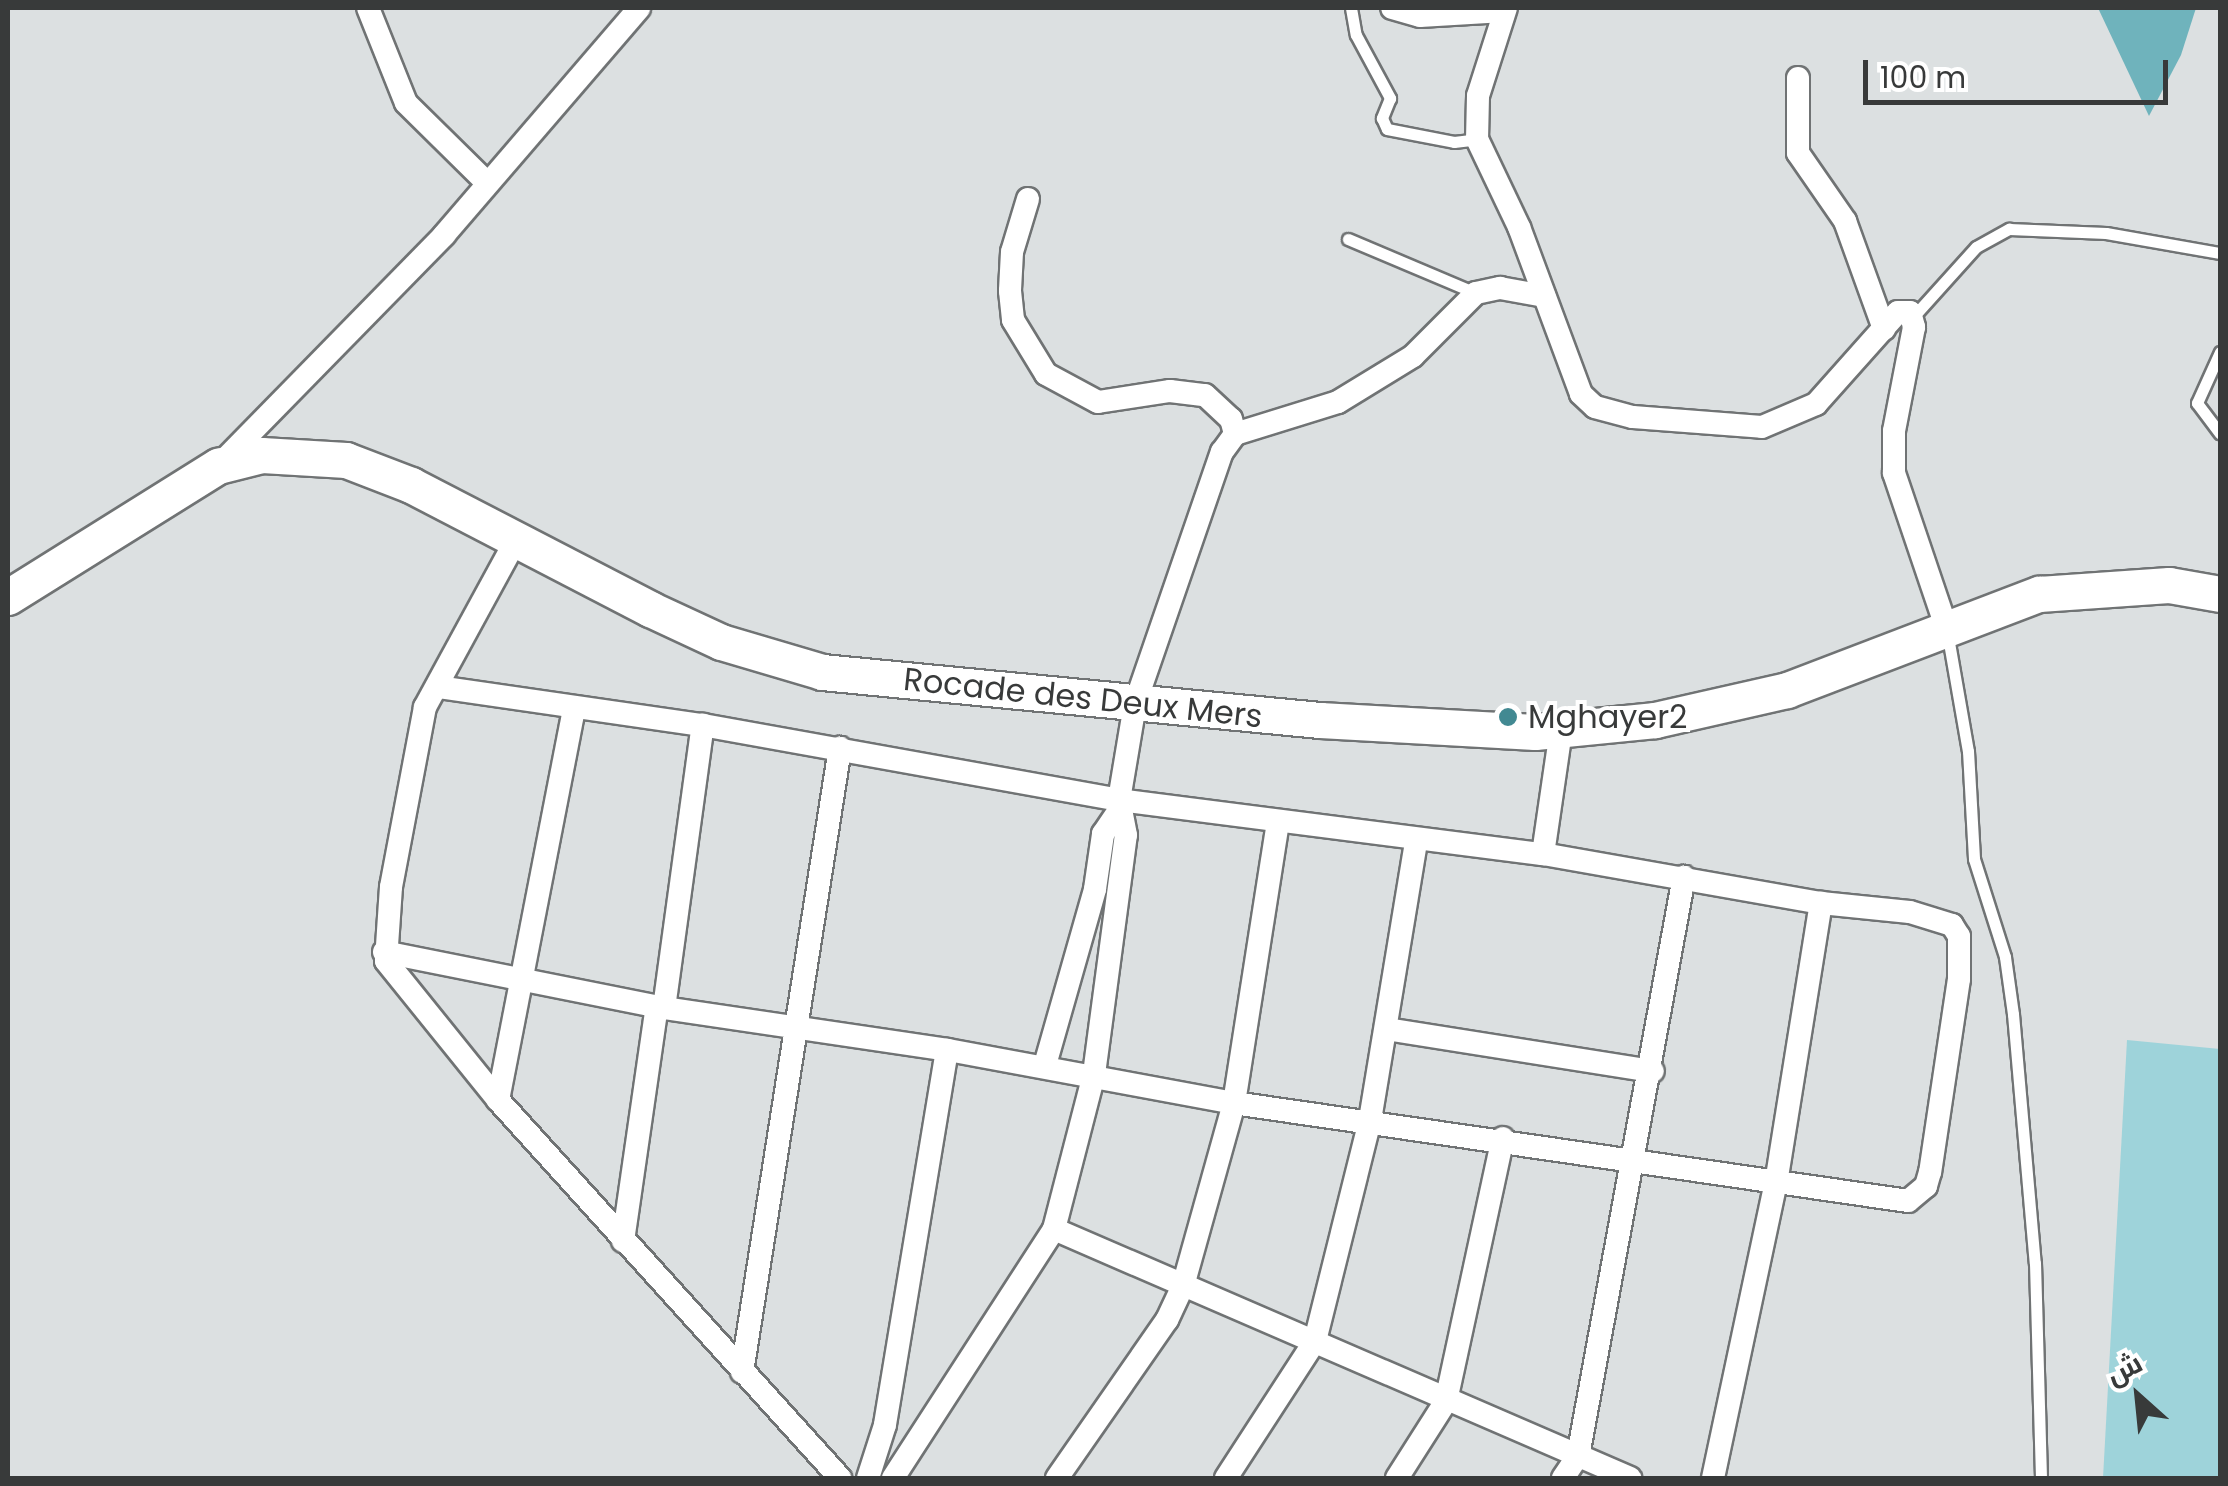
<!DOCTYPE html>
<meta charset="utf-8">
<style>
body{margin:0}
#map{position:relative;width:2228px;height:1486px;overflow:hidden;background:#dce0e1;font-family:Poppins,Cairo,sans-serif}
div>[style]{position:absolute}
.green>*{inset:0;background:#9ed3da}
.forest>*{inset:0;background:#6fb3bc}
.roads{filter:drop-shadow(2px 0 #707374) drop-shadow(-2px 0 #707374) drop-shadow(0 2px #707374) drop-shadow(0 -2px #707374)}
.service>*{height:11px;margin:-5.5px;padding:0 5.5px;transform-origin:5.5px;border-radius:5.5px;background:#fff}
.minor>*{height:22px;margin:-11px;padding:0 11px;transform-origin:11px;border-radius:11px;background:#fff}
.trunk>*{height:35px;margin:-17.5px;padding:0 17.5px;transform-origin:17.5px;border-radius:17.5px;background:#fff}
.dots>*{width:28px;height:28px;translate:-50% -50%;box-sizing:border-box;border:5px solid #fff;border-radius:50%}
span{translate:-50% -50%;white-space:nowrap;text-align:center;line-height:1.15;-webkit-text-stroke:8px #fff;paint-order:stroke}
.street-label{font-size:32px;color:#383a3a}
.poi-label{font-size:32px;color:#383a3a}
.left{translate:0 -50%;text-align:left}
.frame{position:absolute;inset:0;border:10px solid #383a3a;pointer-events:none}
.north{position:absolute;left:2088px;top:1346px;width:100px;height:100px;-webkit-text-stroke:8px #fff;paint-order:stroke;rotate:333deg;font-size:28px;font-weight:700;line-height:40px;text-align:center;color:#383a3a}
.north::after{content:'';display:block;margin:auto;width:35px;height:45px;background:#383a3a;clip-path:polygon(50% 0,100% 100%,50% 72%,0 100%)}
.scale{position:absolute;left:1863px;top:60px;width:305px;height:45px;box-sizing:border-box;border:5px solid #383a3a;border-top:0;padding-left:12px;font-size:30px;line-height:35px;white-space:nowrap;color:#383a3a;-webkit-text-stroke:8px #fff;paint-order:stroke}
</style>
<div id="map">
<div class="green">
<div style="clip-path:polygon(2127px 1040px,2220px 1049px,2220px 1478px,2103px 1478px)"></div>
</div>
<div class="forest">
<div style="clip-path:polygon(2098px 8px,2196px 8px,2181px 55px,2149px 116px)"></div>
</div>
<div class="roads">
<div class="service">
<div style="left:1351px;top:8px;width:27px;rotate:80deg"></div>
<div style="left:1356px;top:35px;width:72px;rotate:61.6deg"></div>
<div style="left:1390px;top:98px;width:22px;rotate:112deg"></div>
<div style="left:1382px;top:118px;width:12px;rotate:66deg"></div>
<div style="left:1387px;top:129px;width:68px;rotate:11deg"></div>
<div style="left:1454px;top:142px;width:23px;rotate:-7deg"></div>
<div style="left:1348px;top:239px;width:139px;rotate:22.9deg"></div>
<div style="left:1913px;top:317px;width:94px;rotate:-48deg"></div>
<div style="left:1976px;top:247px;width:38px;rotate:-29deg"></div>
<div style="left:2009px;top:229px;width:97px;rotate:2.4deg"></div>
<div style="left:2106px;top:233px;width:116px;rotate:10deg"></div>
<div style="left:2220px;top:352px;width:56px;rotate:114.3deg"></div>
<div style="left:2197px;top:403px;width:38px;rotate:53deg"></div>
<div style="left:1947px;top:631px;width:122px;rotate:80.1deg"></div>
<div style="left:1968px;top:751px;width:108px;rotate:86.8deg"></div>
<div style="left:1974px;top:859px;width:103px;rotate:72.4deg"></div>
<div style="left:2005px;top:957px;width:58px;rotate:82deg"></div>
<div style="left:2013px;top:1014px;width:250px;rotate:85deg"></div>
<div style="left:2035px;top:1263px;width:215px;rotate:88.4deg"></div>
</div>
<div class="minor">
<div style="left:368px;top:8px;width:102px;rotate:68.2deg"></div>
<div style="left:406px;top:103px;width:111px;rotate:44.6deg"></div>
<div style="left:1392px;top:8px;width:29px;rotate:16deg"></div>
<div style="left:1420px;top:16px;width:84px;rotate:-3.4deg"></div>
<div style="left:1506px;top:8px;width:92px;rotate:107.7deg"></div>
<div style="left:1478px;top:96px;width:43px;rotate:91.3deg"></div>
<div style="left:1477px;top:139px;width:98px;rotate:64.5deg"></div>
<div style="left:1519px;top:227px;width:178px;rotate:69.6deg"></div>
<div style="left:1581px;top:394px;width:19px;rotate:43deg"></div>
<div style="left:1595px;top:407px;width:39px;rotate:15deg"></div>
<div style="left:1633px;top:417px;width:129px;rotate:4.4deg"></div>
<div style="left:1762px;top:427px;width:59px;rotate:-23.1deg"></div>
<div style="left:1816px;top:404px;width:123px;rotate:-48.3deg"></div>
<div style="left:1898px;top:312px;width:12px"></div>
<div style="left:1910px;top:312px;width:16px;rotate:75deg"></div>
<div style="left:1914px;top:327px;width:106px;rotate:100.9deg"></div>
<div style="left:1894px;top:431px;width:42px;rotate:90deg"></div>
<div style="left:1894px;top:473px;width:163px;rotate:71.3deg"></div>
<div style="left:1798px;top:78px;width:75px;rotate:90deg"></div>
<div style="left:1798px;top:153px;width:83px;rotate:55.3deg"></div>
<div style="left:1845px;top:221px;width:115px;rotate:70.1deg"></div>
<div style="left:1028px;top:199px;width:55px;rotate:106.8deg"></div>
<div style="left:1012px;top:252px;width:39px;rotate:93deg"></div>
<div style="left:1010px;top:291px;width:29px;rotate:84deg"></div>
<div style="left:1013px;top:320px;width:63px;rotate:58.6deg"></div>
<div style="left:1046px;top:374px;width:59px;rotate:28.3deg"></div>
<div style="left:1098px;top:402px;width:73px;rotate:-8.7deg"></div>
<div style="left:1170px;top:391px;width:35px;rotate:7deg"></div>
<div style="left:1205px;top:395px;width:35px;rotate:43deg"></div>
<div style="left:1231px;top:419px;width:16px;rotate:75deg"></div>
<div style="left:224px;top:460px;width:315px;rotate:-45.6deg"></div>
<div style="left:444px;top:235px;width:299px;rotate:-49.3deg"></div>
<div style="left:515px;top:542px;width:188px;rotate:118.6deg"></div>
<div style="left:425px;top:707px;width:183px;rotate:100.7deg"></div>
<div style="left:391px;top:887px;width:74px;rotate:93.9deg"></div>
<div style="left:386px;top:961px;width:179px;rotate:51.1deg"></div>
<div style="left:498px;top:1100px;width:510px;rotate:47.86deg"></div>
<div style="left:438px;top:687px;width:268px;rotate:8.2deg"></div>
<div style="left:703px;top:725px;width:423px;rotate:10.2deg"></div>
<div style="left:1119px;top:800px;width:427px;rotate:7.3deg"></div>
<div style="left:1543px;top:854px;width:282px;rotate:10deg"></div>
<div style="left:1821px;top:903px;width:89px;rotate:5.8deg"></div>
<div style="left:1910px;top:912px;width:44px;rotate:17.2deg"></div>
<div style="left:1952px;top:925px;width:13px;rotate:58deg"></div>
<div style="left:1959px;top:936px;width:43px;rotate:90deg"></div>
<div style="left:1959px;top:979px;width:195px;rotate:98.5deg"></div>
<div style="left:1930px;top:1172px;width:15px;rotate:106deg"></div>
<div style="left:1926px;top:1186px;width:23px;rotate:140deg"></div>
<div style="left:1908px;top:1201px;width:681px;rotate:-171.73deg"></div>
<div style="left:1234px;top:1103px;width:292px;rotate:-169.5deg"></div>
<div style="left:947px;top:1050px;width:380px;rotate:99.4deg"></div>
<div style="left:885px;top:1425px;width:56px;rotate:107.8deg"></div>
<div style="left:1543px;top:854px;width:124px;rotate:-81.7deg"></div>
<div style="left:384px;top:952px;width:286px;rotate:11.3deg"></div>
<div style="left:664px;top:1008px;width:286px;rotate:8.4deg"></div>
<div style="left:664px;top:1008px;width:286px;rotate:-82.2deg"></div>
<div style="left:1387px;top:1029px;width:269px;rotate:9deg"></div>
<div style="left:1045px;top:1065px;width:183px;rotate:-74.1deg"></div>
<div style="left:1095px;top:889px;width:56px;rotate:-81.7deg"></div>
<div style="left:1103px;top:834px;width:27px;rotate:-56deg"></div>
<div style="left:498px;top:1100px;width:397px;rotate:-79deg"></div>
<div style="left:1054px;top:1229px;width:628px;rotate:23.38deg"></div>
<div style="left:623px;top:1241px;width:237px;rotate:-81.8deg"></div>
<div style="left:742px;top:1372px;width:632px;rotate:-81.07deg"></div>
<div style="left:893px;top:1478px;width:297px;rotate:-57.1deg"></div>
<div style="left:1054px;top:1229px;width:160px;rotate:-75.5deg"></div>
<div style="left:1094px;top:1074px;width:241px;rotate:-82.4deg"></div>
<div style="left:1126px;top:835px;width:36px;rotate:-101deg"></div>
<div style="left:1119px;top:800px;width:97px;rotate:-80.5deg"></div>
<div style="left:1135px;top:704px;width:267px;rotate:-71deg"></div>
<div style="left:1222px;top:452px;width:22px;rotate:-54deg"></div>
<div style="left:1235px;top:434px;width:108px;rotate:-17.3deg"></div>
<div style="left:1338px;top:402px;width:88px;rotate:-31.5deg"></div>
<div style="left:1413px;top:356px;width:89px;rotate:-45deg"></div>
<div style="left:1476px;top:293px;width:25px;rotate:-12deg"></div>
<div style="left:1500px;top:288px;width:45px;rotate:10.3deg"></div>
<div style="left:1057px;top:1478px;width:193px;rotate:-55.2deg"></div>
<div style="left:1167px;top:1320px;width:38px;rotate:-65deg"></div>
<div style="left:1183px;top:1286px;width:190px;rotate:-74.4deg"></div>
<div style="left:1234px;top:1103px;width:285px;rotate:-81.1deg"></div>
<div style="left:1226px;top:1478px;width:163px;rotate:-57deg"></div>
<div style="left:1315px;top:1341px;width:228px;rotate:-76deg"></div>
<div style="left:1370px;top:1120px;width:283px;rotate:-80.6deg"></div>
<div style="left:1397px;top:1478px;width:91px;rotate:-57.5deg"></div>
<div style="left:1446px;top:1401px;width:269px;rotate:-77.8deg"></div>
<div style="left:1563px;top:1478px;width:27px;rotate:-56deg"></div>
<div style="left:1578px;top:1456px;width:589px;rotate:-79.63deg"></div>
<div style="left:1713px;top:1478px;width:308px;rotate:-78deg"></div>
<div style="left:1777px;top:1177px;width:278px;rotate:-80.9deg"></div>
</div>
<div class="trunk">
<div style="left:8px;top:597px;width:248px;rotate:-32deg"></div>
<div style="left:218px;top:466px;width:45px;rotate:-14deg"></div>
<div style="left:262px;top:455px;width:84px;rotate:3.4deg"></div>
<div style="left:346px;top:460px;width:70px;rotate:21deg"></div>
<div style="left:411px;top:485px;width:269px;rotate:27.4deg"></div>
<div style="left:650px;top:609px;width:78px;rotate:24.9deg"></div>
<div style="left:721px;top:642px;width:105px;rotate:16.5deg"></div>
<div style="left:822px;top:672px;width:500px;rotate:5.51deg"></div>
<div style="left:1320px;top:720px;width:215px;rotate:3.2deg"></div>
<div style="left:1535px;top:732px;width:121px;rotate:-5.7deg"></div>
<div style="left:1655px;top:720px;width:135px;rotate:-12.8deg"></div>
<div style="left:1787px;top:690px;width:270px;rotate:-20.9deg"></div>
<div style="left:2039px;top:594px;width:130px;rotate:-4deg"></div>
<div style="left:2169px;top:585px;width:52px;rotate:10deg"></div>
</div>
</div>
<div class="dots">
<div style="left:1508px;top:717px;background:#428992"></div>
</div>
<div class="street-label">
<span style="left:1083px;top:698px;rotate:6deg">Rocade des Deux Mers</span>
</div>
<div class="poi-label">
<span class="left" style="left:1528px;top:717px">Mghayer2</span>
</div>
<div class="frame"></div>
<div class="north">ش</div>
<div class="scale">100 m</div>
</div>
